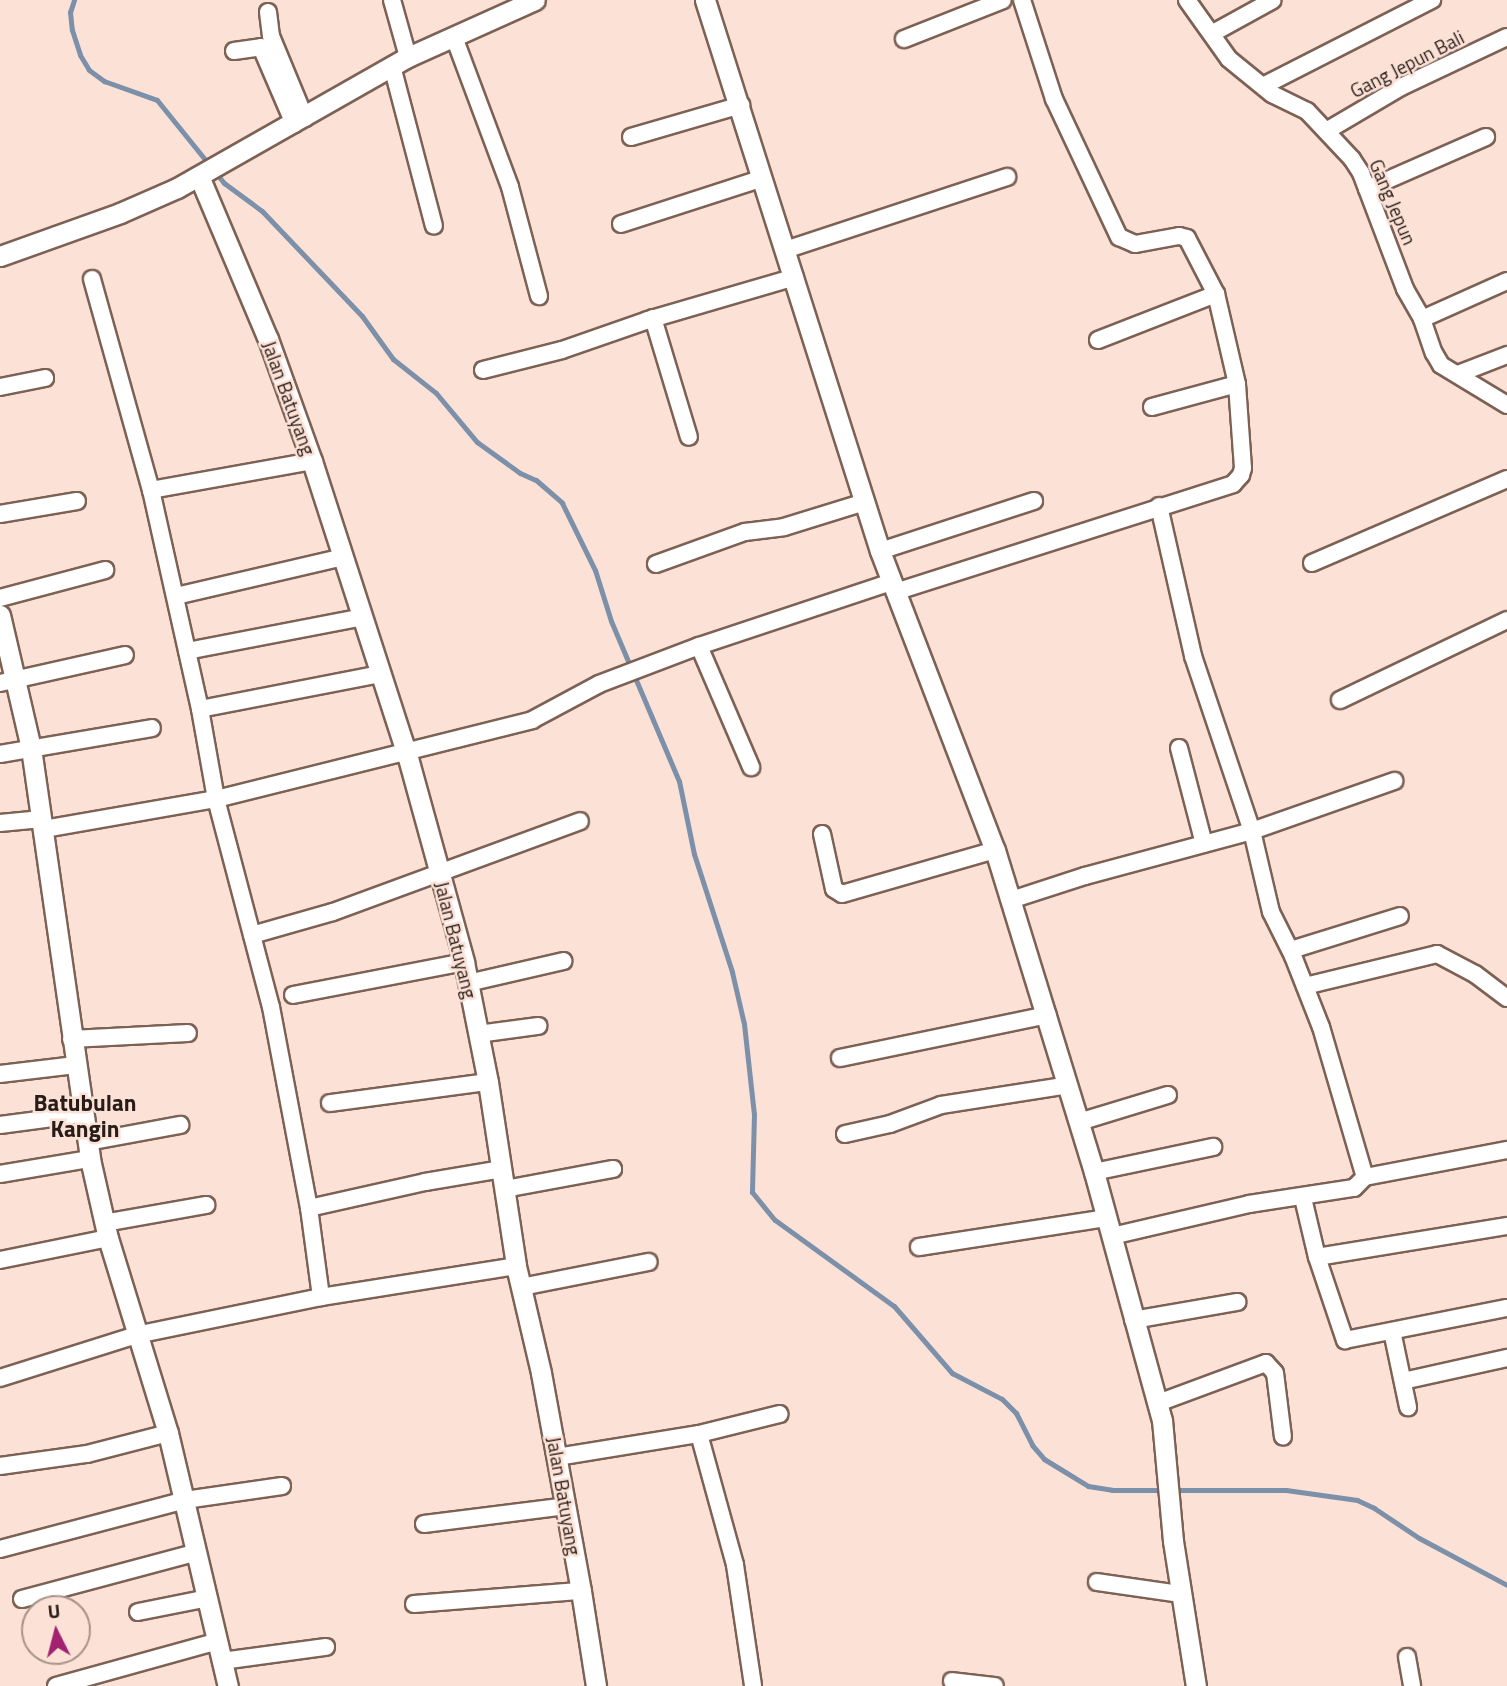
<!DOCTYPE html>
<style>
body{margin:0}
#map{position:relative;width:1507px;height:1686px;overflow:hidden;background:#fce1d6;font-family:"Titillium Web",sans-serif}
div>[style]{position:absolute}
.stream>*{height:5px;margin:-2.5px;padding:0 2.5px;transform-origin:2.5px;border-radius:2.5px;background:#7d90a9}
.roads{filter:drop-shadow(2px 0 #7c6154) drop-shadow(-2px 0 #7c6154) drop-shadow(0 2px #7c6154) drop-shadow(0 -2px #7c6154)}
.minor>*{height:16px;margin:-8px;padding:0 8px;transform-origin:8px;border-radius:8px;background:#fff}
.tertiary>*{height:19px;margin:-9.5px;padding:0 9.5px;transform-origin:9.5px;border-radius:9.5px;background:#fff}
span{translate:-50% -50%;white-space:nowrap;text-align:center;line-height:1.15;-webkit-text-stroke:5px #fce1d6;paint-order:stroke}
.street-label{font-size:19px;color:#271c17}
.quarter-label{font-size:23px;color:#271c17;font-weight:700}
.north{position:absolute;left:21px;top:1595px;width:70px;height:70px;box-sizing:border-box;background:#fce1d6;border:2px solid #a7928a;border-radius:50%;rotate:354deg;font-size:19px;font-weight:700;line-height:28px;text-align:center;color:#271c17}
.north::after{content:'';display:block;margin:auto;width:24px;height:32px;background:#a32171;clip-path:polygon(50% 0,100% 100%,50% 72%,0 100%)}
</style>
<div id="map">
<div class="stream">
<div style="left:74px;top:0;width:13px;rotate:108deg"></div>
<div style="left:70px;top:12px;width:18px;rotate:84deg"></div>
<div style="left:72px;top:30px;width:26px;rotate:72deg"></div>
<div style="left:80px;top:55px;width:17px;rotate:59deg"></div>
<div style="left:89px;top:70px;width:19px;rotate:36deg"></div>
<div style="left:104px;top:81px;width:56px;rotate:19.7deg"></div>
<div style="left:157px;top:100px;width:107px;rotate:51.1deg"></div>
<div style="left:224px;top:183px;width:47px;rotate:36.4deg"></div>
<div style="left:262px;top:211px;width:145px;rotate:46.4deg"></div>
<div style="left:362px;top:316px;width:53px;rotate:54.2deg"></div>
<div style="left:393px;top:359px;width:55px;rotate:38.3deg"></div>
<div style="left:436px;top:393px;width:64px;rotate:50.1deg"></div>
<div style="left:477px;top:442px;width:53px;rotate:35.8deg"></div>
<div style="left:520px;top:473px;width:17px;rotate:24deg"></div>
<div style="left:536px;top:480px;width:35px;rotate:41deg"></div>
<div style="left:562px;top:503px;width:75px;rotate:63.8deg"></div>
<div style="left:595px;top:570px;width:53px;rotate:72.6deg"></div>
<div style="left:611px;top:621px;width:174px;rotate:67deg"></div>
<div style="left:679px;top:781px;width:75px;rotate:78.4deg"></div>
<div style="left:694px;top:854px;width:124px;rotate:72.1deg"></div>
<div style="left:732px;top:972px;width:53px;rotate:77deg"></div>
<div style="left:744px;top:1024px;width:91px;rotate:83.7deg"></div>
<div style="left:754px;top:1114px;width:78px;rotate:91.5deg"></div>
<div style="left:752px;top:1192px;width:36px;rotate:51deg"></div>
<div style="left:775px;top:1220px;width:147px;rotate:35.9deg"></div>
<div style="left:894px;top:1306px;width:89px;rotate:49.1deg"></div>
<div style="left:952px;top:1373px;width:56px;rotate:27.5deg"></div>
<div style="left:1002px;top:1399px;width:20px;rotate:45deg"></div>
<div style="left:1016px;top:1413px;width:36px;rotate:63deg"></div>
<div style="left:1032px;top:1445px;width:18px;rotate:49deg"></div>
<div style="left:1044px;top:1459px;width:52px;rotate:31.5deg"></div>
<div style="left:1088px;top:1486px;width:24px;rotate:9deg"></div>
<div style="left:1112px;top:1490px;width:174px"></div>
<div style="left:1286px;top:1490px;width:72px;rotate:8deg"></div>
<div style="left:1357px;top:1500px;width:19px;rotate:25deg"></div>
<div style="left:1374px;top:1508px;width:54px;rotate:33.7deg"></div>
<div style="left:1419px;top:1538px;width:100px;rotate:28.1deg"></div>
</div>
<div class="roads">
<div class="minor">
<div style="left:392px;top:0;width:59px;rotate:74.3deg"></div>
<div style="left:1187px;top:0;width:72px;rotate:54.6deg"></div>
<div style="left:1229px;top:59px;width:55px;rotate:39.1deg"></div>
<div style="left:1272px;top:94px;width:39px;rotate:26deg"></div>
<div style="left:1307px;top:111px;width:66px;rotate:46.8deg"></div>
<div style="left:1352px;top:159px;width:17px;rotate:57deg"></div>
<div style="left:1361px;top:173px;width:124px;rotate:69.2deg"></div>
<div style="left:1405px;top:289px;width:34px;rotate:60deg"></div>
<div style="left:1422px;top:319px;width:36px;rotate:71deg"></div>
<div style="left:1434px;top:353px;width:14px;rotate:60deg"></div>
<div style="left:1441px;top:365px;width:77px;rotate:31.2deg"></div>
<div style="left:268px;top:12px;width:24px;rotate:83deg"></div>
<div style="left:271px;top:36px;width:89px;rotate:67.5deg"></div>
<div style="left:1213px;top:33px;width:68px;rotate:-28.8deg"></div>
<div style="left:454px;top:37px;width:160px;rotate:69.5deg"></div>
<div style="left:510px;top:187px;width:113px;rotate:75.1deg"></div>
<div style="left:904px;top:39px;width:106px;rotate:-21.5deg"></div>
<div style="left:234px;top:51px;width:27px;rotate:-8deg"></div>
<div style="left:261px;top:47px;width:84px;rotate:66.8deg"></div>
<div style="left:392px;top:66px;width:165px;rotate:75.3deg"></div>
<div style="left:1263px;top:86px;width:190px;rotate:-27deg"></div>
<div style="left:1328px;top:130px;width:85px;rotate:-30.5deg"></div>
<div style="left:1401px;top:87px;width:117px;rotate:-25.3deg"></div>
<div style="left:631px;top:137px;width:115px;rotate:-16.2deg"></div>
<div style="left:1367px;top:189px;width:130px;rotate:-23.6deg"></div>
<div style="left:621px;top:224px;width:149px;rotate:-17.9deg"></div>
<div style="left:785px;top:250px;width:234px;rotate:-18.2deg"></div>
<div style="left:92px;top:279px;width:219px;rotate:74.4deg"></div>
<div style="left:151px;top:490px;width:224px;rotate:77.4deg"></div>
<div style="left:200px;top:709px;width:91px;rotate:79.9deg"></div>
<div style="left:216px;top:799px;width:215px;rotate:75.2deg"></div>
<div style="left:271px;top:1007px;width:205px;rotate:79.3deg"></div>
<div style="left:309px;top:1208px;width:90px;rotate:82.3deg"></div>
<div style="left:653px;top:318px;width:124px;rotate:73.2deg"></div>
<div style="left:1422px;top:319px;width:93px;rotate:-24.1deg"></div>
<div style="left:1098px;top:340px;width:127px;rotate:-21.3deg"></div>
<div style="left:483px;top:370px;width:81px;rotate:-14.2deg"></div>
<div style="left:562px;top:350px;width:91px;rotate:-19.2deg"></div>
<div style="left:648px;top:320px;width:153px;rotate:-16.3deg"></div>
<div style="left:1458px;top:374px;width:53px;rotate:-21.2deg"></div>
<div style="left:0;top:387px;width:46px;rotate:-11.3deg"></div>
<div style="left:1152px;top:407px;width:88px;rotate:-15.1deg"></div>
<div style="left:151px;top:490px;width:164px;rotate:-10.2deg"></div>
<div style="left:1159px;top:506px;width:154px;rotate:77.2deg"></div>
<div style="left:1193px;top:656px;width:185px;rotate:71.4deg"></div>
<div style="left:1252px;top:831px;width:83px;rotate:76.8deg"></div>
<div style="left:1271px;top:912px;width:49px;rotate:63.4deg"></div>
<div style="left:1293px;top:956px;width:76px;rotate:68.5deg"></div>
<div style="left:1321px;top:1027px;width:156px;rotate:73.7deg"></div>
<div style="left:0;top:514px;width:78px;rotate:-9.6deg"></div>
<div style="left:880px;top:551px;width:162px;rotate:-18deg"></div>
<div style="left:1312px;top:563px;width:212px;rotate:-23.3deg"></div>
<div style="left:656px;top:564px;width:95px;rotate:-19.8deg"></div>
<div style="left:745px;top:532px;width:39px;rotate:-7deg"></div>
<div style="left:784px;top:527px;width:85px;rotate:-17.2deg"></div>
<div style="left:895px;top:592px;width:355px;rotate:-17.7deg"></div>
<div style="left:1233px;top:484px;width:12px;rotate:-48deg"></div>
<div style="left:1241px;top:475px;width:7px;rotate:-74deg"></div>
<div style="left:1243px;top:468px;width:84px;rotate:-94.1deg"></div>
<div style="left:1237px;top:384px;width:92px;rotate:-103.1deg"></div>
<div style="left:1216px;top:294px;width:63px;rotate:-117.4deg"></div>
<div style="left:1187px;top:238px;width:8px;rotate:-166deg"></div>
<div style="left:1179px;top:236px;width:45px;rotate:169.7deg"></div>
<div style="left:1135px;top:244px;width:17px;rotate:-156deg"></div>
<div style="left:1119px;top:237px;width:153px;rotate:-115.2deg"></div>
<div style="left:1054px;top:99px;width:104px;rotate:-107.9deg"></div>
<div style="left:176px;top:596px;width:172px;rotate:-13.1deg"></div>
<div style="left:0;top:598px;width:109px;rotate:-14.9deg"></div>
<div style="left:699px;top:646px;width:132px;rotate:66.7deg"></div>
<div style="left:187px;top:651px;width:179px;rotate:-10.9deg"></div>
<div style="left:0;top:683px;width:128px;rotate:-12.6deg"></div>
<div style="left:1340px;top:700px;width:185px;rotate:-25.6deg"></div>
<div style="left:200px;top:709px;width:183px;rotate:-11deg"></div>
<div style="left:1179px;top:748px;width:99px;rotate:75.4deg"></div>
<div style="left:0;top:754px;width:154px;rotate:-9.7deg"></div>
<div style="left:0;top:823px;width:42px;rotate:-5.4deg"></div>
<div style="left:44px;top:829px;width:175px;rotate:-9.9deg"></div>
<div style="left:216px;top:799px;width:326px;rotate:-14deg"></div>
<div style="left:532px;top:720px;width:76px;rotate:-28.2deg"></div>
<div style="left:599px;top:684px;width:107px;rotate:-20.8deg"></div>
<div style="left:699px;top:646px;width:202px;rotate:-18.4deg"></div>
<div style="left:822px;top:834px;width:56px;rotate:77.7deg"></div>
<div style="left:834px;top:889px;width:9px;rotate:32deg"></div>
<div style="left:842px;top:894px;width:159px;rotate:-16deg"></div>
<div style="left:1011px;top:900px;width:78px;rotate:-18deg"></div>
<div style="left:1085px;top:876px;width:173px;rotate:-15.1deg"></div>
<div style="left:1252px;top:831px;width:151px;rotate:-19.4deg"></div>
<div style="left:252px;top:935px;width:84px;rotate:-15.9deg"></div>
<div style="left:333px;top:912px;width:263px;rotate:-20.2deg"></div>
<div style="left:1291px;top:950px;width:114px;rotate:-17.3deg"></div>
<div style="left:468px;top:983px;width:98px;rotate:-13deg"></div>
<div style="left:1305px;top:986px;width:136px;rotate:-13.6deg"></div>
<div style="left:1437px;top:954px;width:43px;rotate:27.8deg"></div>
<div style="left:1475px;top:974px;width:40px;rotate:37deg"></div>
<div style="left:293px;top:995px;width:174px;rotate:-10.9deg"></div>
<div style="left:478px;top:1034px;width:61px;rotate:-7.6deg"></div>
<div style="left:71px;top:1039px;width:117px;rotate:-2.9deg"></div>
<div style="left:840px;top:1058px;width:212px;rotate:-11.7deg"></div>
<div style="left:0;top:1074px;width:76px;rotate:-6.8deg"></div>
<div style="left:330px;top:1103px;width:159px;rotate:-7.6deg"></div>
<div style="left:1079px;top:1122px;width:93px;rotate:-16.9deg"></div>
<div style="left:0;top:1125px;width:85px;rotate:-7.5deg"></div>
<div style="left:845px;top:1134px;width:46px;rotate:-12.5deg"></div>
<div style="left:890px;top:1124px;width:54px;rotate:-20.4deg"></div>
<div style="left:941px;top:1105px;width:129px;rotate:-8.9deg"></div>
<div style="left:88px;top:1142px;width:94px;rotate:-10.5deg"></div>
<div style="left:1094px;top:1172px;width:122px;rotate:-11.9deg"></div>
<div style="left:0;top:1174px;width:91px;rotate:-9.5deg"></div>
<div style="left:505px;top:1189px;width:110px;rotate:-10.5deg"></div>
<div style="left:1303px;top:1198px;width:61px;rotate:76.7deg"></div>
<div style="left:1317px;top:1257px;width:88px;rotate:71.4deg"></div>
<div style="left:1345px;top:1340px;width:165px;rotate:-11.2deg"></div>
<div style="left:309px;top:1208px;width:119px;rotate:-12.6deg"></div>
<div style="left:425px;top:1182px;width:78px;rotate:-9.6deg"></div>
<div style="left:104px;top:1223px;width:104px;rotate:-10deg"></div>
<div style="left:1112px;top:1236px;width:141px;rotate:-13.1deg"></div>
<div style="left:1249px;top:1204px;width:106px;rotate:-8.7deg"></div>
<div style="left:1354px;top:1188px;width:16px;rotate:-45deg"></div>
<div style="left:1365px;top:1177px;width:145px;rotate:-10.8deg"></div>
<div style="left:919px;top:1247px;width:189px;rotate:-8.8deg"></div>
<div style="left:1317px;top:1257px;width:193px;rotate:-9.3deg"></div>
<div style="left:0;top:1260px;width:110px;rotate:-11.5deg"></div>
<div style="left:521px;top:1287px;width:130px;rotate:-11.1deg"></div>
<div style="left:1133px;top:1320px;width:106px;rotate:-9.8deg"></div>
<div style="left:1392px;top:1331px;width:78px;rotate:78.1deg"></div>
<div style="left:0;top:1378px;width:143px;rotate:-17.5deg"></div>
<div style="left:136px;top:1335px;width:189px;rotate:-11.6deg"></div>
<div style="left:321px;top:1297px;width:197px;rotate:-9deg"></div>
<div style="left:1403px;top:1381px;width:107px;rotate:-12.5deg"></div>
<div style="left:1158px;top:1403px;width:115px;rotate:-20.3deg"></div>
<div style="left:1266px;top:1363px;width:13px;rotate:48deg"></div>
<div style="left:1275px;top:1373px;width:64px;rotate:82.9deg"></div>
<div style="left:699px;top:1434px;width:136px;rotate:74.6deg"></div>
<div style="left:735px;top:1565px;width:122px;rotate:81.5deg"></div>
<div style="left:557px;top:1457px;width:144px;rotate:-9.2deg"></div>
<div style="left:699px;top:1434px;width:83px;rotate:-13.9deg"></div>
<div style="left:0;top:1466px;width:88px;rotate:-7.9deg"></div>
<div style="left:87px;top:1454px;width:84px;rotate:-14.5deg"></div>
<div style="left:424px;top:1524px;width:143px;rotate:-7.2deg"></div>
<div style="left:0;top:1549px;width:191px;rotate:-14.8deg"></div>
<div style="left:185px;top:1500px;width:98px;rotate:-8.2deg"></div>
<div style="left:1097px;top:1582px;width:84px;rotate:8.2deg"></div>
<div style="left:22px;top:1599px;width:181px;rotate:-15deg"></div>
<div style="left:414px;top:1604px;width:168px;rotate:-4.5deg"></div>
<div style="left:138px;top:1612px;width:71px;rotate:-11.3deg"></div>
<div style="left:1407px;top:1657px;width:29px;rotate:80deg"></div>
<div style="left:222px;top:1661px;width:105px;rotate:-7.7deg"></div>
<div style="left:952px;top:1681px;width:43px;rotate:6.6deg"></div>
<div style="left:56px;top:1686px;width:168px;rotate:-15.5deg"></div>
</div>
<div class="tertiary">
<div style="left:705px;top:0;width:578px;rotate:72.38deg"></div>
<div style="left:880px;top:551px;width:320px;rotate:69deg"></div>
<div style="left:995px;top:850px;width:337px;rotate:72.9deg"></div>
<div style="left:1094px;top:1172px;width:257px;rotate:74.7deg"></div>
<div style="left:1162px;top:1420px;width:121px;rotate:84.8deg"></div>
<div style="left:1173px;top:1541px;width:147px;rotate:81deg"></div>
<div style="left:199px;top:176px;width:177px;rotate:67.1deg"></div>
<div style="left:268px;top:339px;width:130px;rotate:70.2deg"></div>
<div style="left:312px;top:461px;width:312px;rotate:72.1deg"></div>
<div style="left:408px;top:758px;width:212px;rotate:74.6deg"></div>
<div style="left:464px;top:962px;width:122px;rotate:78.7deg"></div>
<div style="left:488px;top:1082px;width:186px;rotate:81.3deg"></div>
<div style="left:516px;top:1266px;width:110px;rotate:76.8deg"></div>
<div style="left:541px;top:1373px;width:222px;rotate:79.6deg"></div>
<div style="left:581px;top:1591px;width:96px;rotate:81deg"></div>
<div style="left:0;top:256px;width:127px;rotate:-19.7deg"></div>
<div style="left:120px;top:213px;width:62px;rotate:-23.7deg"></div>
<div style="left:177px;top:188px;width:266px;rotate:-29.6deg"></div>
<div style="left:408px;top:57px;width:139px;rotate:-24.2deg"></div>
<div style="left:0;top:615px;width:137px;rotate:76.9deg"></div>
<div style="left:31px;top:748px;width:415px;rotate:81.8deg"></div>
<div style="left:90px;top:1159px;width:81px;rotate:77.2deg"></div>
<div style="left:108px;top:1238px;width:204px;rotate:72.9deg"></div>
<div style="left:168px;top:1433px;width:260px;rotate:76.7deg"></div>
</div>
</div>
<div class="street-label">
<span style="left:1407px;top:64px;rotate:-27deg">Gang Jepun Bali</span>
<span style="left:1393px;top:202px;rotate:67deg">Gang Jepun</span>
<span style="left:289px;top:398px;rotate:70deg">Jalan Batuyang</span>
<span style="left:456px;top:940px;rotate:76deg">Jalan Batuyang</span>
<span style="left:564px;top:1496px;rotate:80deg">Jalan Batuyang</span>
</div>
<div class="quarter-label">
<span style="left:85px;top:1116px">Batubulan<br>Kangin</span>
</div>
<div class="north">U</div>
</div>
